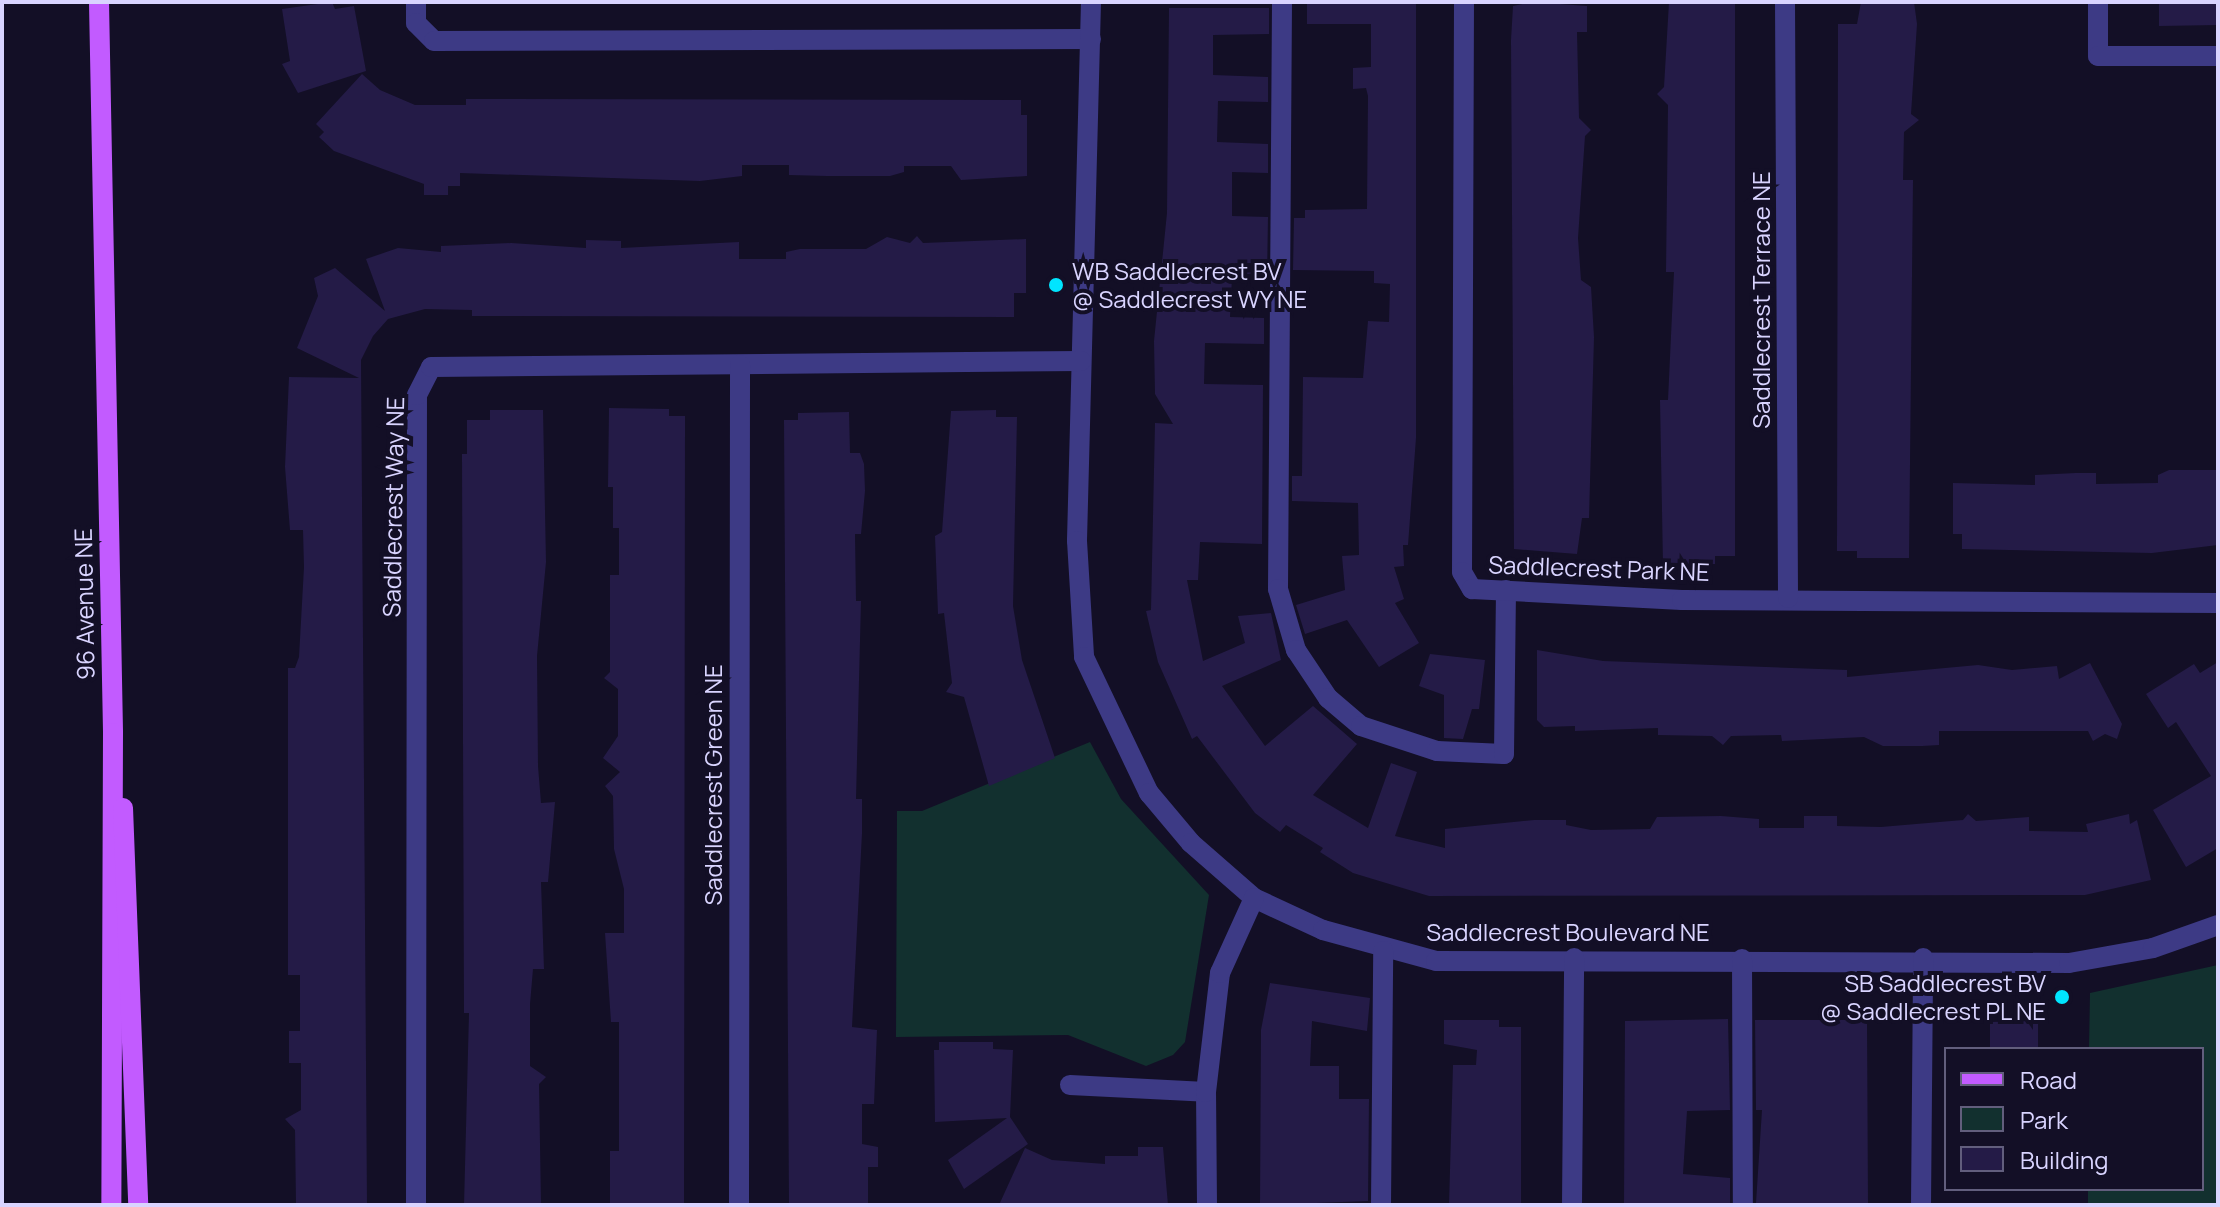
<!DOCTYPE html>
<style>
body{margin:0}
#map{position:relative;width:2220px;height:1207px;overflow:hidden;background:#130f26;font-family:Manrope,sans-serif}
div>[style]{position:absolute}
.green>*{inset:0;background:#12302f}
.building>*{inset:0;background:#241b47}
.minor>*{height:20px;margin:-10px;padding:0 10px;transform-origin:10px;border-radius:10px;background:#3d3a85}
.major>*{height:20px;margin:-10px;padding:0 10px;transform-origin:10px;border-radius:10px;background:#c25bff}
.dots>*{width:22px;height:22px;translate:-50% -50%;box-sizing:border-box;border:4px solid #130f26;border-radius:50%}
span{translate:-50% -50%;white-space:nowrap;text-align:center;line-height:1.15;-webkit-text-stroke:8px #130f26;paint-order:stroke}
.poi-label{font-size:24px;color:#d9d4ff}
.left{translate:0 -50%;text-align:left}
.right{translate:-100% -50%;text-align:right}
.street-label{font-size:24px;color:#d9d4ff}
.frame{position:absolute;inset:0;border:4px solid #d9d4ff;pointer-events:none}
.legend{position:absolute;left:1944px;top:1047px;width:260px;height:144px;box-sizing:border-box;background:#130f26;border:2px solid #625e7d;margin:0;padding:10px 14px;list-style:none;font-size:24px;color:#d9d4ff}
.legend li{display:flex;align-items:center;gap:16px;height:40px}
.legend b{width:40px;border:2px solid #625e7d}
</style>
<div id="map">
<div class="green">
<div style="clip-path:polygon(1090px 742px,1121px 799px,1209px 895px,1185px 1042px,1173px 1055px,1146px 1066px,1068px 1035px,896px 1037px,897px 811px,922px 811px)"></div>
<div style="clip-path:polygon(2218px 965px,2218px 1205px,2088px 1205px,2088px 1189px,2202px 1189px,2202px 1049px,2089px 1049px,2090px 993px)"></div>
</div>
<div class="building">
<div style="clip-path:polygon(332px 2px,335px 9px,354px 6px,366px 71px,298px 93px,282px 64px,290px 61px,282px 9px)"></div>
<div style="clip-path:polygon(1307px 2px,1416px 2px,1416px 438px,1408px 545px,1403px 545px,1404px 566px,1394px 567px,1404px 599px,1395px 603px,1419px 643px,1379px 667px,1347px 620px,1305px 634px,1296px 605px,1345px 590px,1342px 556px,1359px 555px,1358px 503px,1292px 501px,1292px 476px,1302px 476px,1303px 377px,1363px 378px,1368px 321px,1389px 322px,1390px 284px,1374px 283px,1374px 271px,1293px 270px,1294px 218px,1305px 218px,1305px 210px,1367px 209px,1368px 96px,1366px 88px,1353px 89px,1353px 68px,1371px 67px,1371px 24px,1307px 24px)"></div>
<div style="clip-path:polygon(1532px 2px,1587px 6px,1587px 32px,1577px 32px,1579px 118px,1591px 130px,1585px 136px,1578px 238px,1581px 280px,1591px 287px,1594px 337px,1589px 518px,1582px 518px,1577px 554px,1514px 549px,1511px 40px,1513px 6px)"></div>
<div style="clip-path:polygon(1669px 2px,1735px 2px,1735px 556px,1715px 556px,1715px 564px,1663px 565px,1660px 400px,1668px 400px,1674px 272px,1666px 272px,1668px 105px,1657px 94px,1664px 87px)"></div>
<div style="clip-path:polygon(1861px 2px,1914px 2px,1917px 24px,1911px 114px,1919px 120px,1904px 132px,1903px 180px,1913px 180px,1909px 558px,1857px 558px,1857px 551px,1837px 551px,1838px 24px,1857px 24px)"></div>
<div style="clip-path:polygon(2159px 2px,2218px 2px,2218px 25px,2159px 26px)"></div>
<div style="clip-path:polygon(1169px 8px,1269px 8px,1269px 34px,1213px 35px,1213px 75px,1268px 77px,1268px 102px,1218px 101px,1217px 142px,1268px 144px,1268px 173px,1232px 172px,1232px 216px,1268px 217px,1267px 279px,1232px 277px,1230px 317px,1264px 318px,1264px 344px,1205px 343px,1204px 384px,1263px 385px,1262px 544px,1200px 542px,1198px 580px,1187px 580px,1203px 661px,1245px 643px,1238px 616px,1271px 613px,1281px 660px,1222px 686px,1265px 746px,1313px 706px,1357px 744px,1313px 795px,1368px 828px,1391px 763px,1417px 772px,1395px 836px,1445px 848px,1445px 829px,1534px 820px,1566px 820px,1566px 825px,1591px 830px,1650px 829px,1657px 817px,1721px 816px,1759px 819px,1759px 828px,1804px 828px,1804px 816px,1837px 816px,1837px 826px,1881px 827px,1963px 820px,1968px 814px,1976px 821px,2029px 817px,2029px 831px,2088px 832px,2086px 824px,2129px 814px,2130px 824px,2137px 820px,2151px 880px,2085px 895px,1429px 896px,1353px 873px,1320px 852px,1323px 848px,1286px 825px,1280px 832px,1255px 813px,1197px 736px,1192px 739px,1158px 662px,1146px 611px,1151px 610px,1155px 423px,1173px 424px,1155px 394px,1154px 341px,1167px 213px)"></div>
<div style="clip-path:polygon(362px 74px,380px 90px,415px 105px,466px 105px,466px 99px,1021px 100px,1021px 115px,1027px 115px,1027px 176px,961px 180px,951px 166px,904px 166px,904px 172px,890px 176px,827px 176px,789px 175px,789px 165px,742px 165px,742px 176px,700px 181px,460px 173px,460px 186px,448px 186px,448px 195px,424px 195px,424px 184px,334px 151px,319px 137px,324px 132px,316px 124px)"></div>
<div style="clip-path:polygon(917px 236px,923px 243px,1026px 239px,1026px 293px,1014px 293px,1014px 317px,472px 316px,472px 310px,425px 309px,388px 319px,373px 336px,361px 360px,367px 1205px,296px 1205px,295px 1130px,285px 1119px,301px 1110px,301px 1063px,289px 1063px,289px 1031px,300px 1031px,300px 975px,288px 975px,288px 668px,295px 668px,299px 657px,304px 567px,303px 530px,290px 530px,285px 467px,289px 377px,359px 378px,297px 348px,318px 296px,314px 278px,335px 268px,385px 311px,366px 259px,398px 248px,441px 252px,441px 246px,511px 243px,586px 248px,586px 240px,621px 241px,621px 248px,739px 242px,739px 259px,786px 259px,786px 252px,800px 249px,866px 249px,887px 237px,910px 243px)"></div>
<div style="clip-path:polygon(609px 408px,669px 409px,669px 416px,685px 416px,684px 1205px,610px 1205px,610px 1151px,619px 1151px,619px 1022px,611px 1022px,605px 933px,624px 933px,624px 889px,614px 849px,613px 796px,605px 786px,620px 772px,603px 758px,618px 736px,618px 689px,604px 678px,610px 672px,610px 575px,619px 575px,619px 528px,613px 528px,613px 487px,608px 487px)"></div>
<div style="clip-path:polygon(490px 410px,543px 410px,546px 562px,537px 656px,538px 766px,541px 803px,555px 802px,548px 882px,541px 882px,544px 969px,533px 969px,530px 1004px,530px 1066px,546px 1077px,539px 1084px,541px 1205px,464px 1205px,469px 1013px,464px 1013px,462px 454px,467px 454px,467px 420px,490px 420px)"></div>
<div style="clip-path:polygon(996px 410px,996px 417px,1017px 417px,1013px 606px,1022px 660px,1055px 758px,989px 786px,964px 697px,946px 692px,952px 683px,944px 613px,938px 614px,935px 536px,942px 532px,951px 411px)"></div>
<div style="clip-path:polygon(849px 412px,850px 453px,860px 453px,864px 464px,865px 491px,861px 534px,855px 534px,856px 601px,861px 601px,856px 799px,862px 799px,862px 833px,852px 1027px,877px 1030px,874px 1104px,862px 1104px,862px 1144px,878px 1147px,878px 1167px,868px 1167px,868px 1205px,789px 1205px,784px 420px,798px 420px,798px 413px)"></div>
<div style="clip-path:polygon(2169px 470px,2218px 470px,2218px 545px,2152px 553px,1962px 549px,1962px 534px,1953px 534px,1953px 483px,2035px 485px,2035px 475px,2076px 473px,2096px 473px,2096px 484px,2158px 483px,2158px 475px)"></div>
<div style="clip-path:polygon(1537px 650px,1603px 661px,1847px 670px,1847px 677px,1978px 665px,2012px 670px,2057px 666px,2059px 679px,2090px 663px,2122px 724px,2117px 739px,2105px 734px,2093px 741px,2088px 731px,1939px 731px,1939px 745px,1922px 746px,1883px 746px,1864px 737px,1782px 741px,1781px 735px,1731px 736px,1723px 745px,1712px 736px,1658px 735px,1658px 728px,1575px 731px,1575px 726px,1544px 727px,1537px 720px)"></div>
<div style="clip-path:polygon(1430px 654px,1485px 660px,1479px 709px,1472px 709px,1463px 739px,1444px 738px,1444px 695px,1419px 686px)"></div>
<div style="clip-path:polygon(2218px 662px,2218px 848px,2186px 867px,2153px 810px,2211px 776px,2176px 722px,2168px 728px,2146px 694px,2194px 664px,2200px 673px)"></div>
<div style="clip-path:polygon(1270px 983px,1370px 998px,1367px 1031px,1312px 1021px,1310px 1066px,1339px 1066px,1339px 1099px,1369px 1099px,1368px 1201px,1260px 1205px,1261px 1030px)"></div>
<div style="clip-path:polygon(1728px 1019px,1730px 1110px,1687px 1111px,1683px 1174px,1730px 1178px,1730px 1203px,1624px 1205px,1625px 1021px)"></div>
<div style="clip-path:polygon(1444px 1020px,1499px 1020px,1499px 1027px,1521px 1027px,1521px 1205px,1449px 1205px,1453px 1065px,1476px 1065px,1477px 1050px,1444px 1044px)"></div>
<div style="clip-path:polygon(1755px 1020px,1867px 1020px,1868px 1205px,1756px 1203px,1762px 1110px,1756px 1110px)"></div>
<div style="clip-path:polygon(2038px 1021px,2038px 1049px,1990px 1049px,1990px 1022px)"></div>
<div style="clip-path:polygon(939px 1042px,993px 1042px,993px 1049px,1013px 1050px,1010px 1117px,1028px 1144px,964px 1189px,948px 1160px,1007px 1118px,935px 1122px,934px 1050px,939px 1050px)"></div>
<div style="clip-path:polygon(1138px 1147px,1163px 1147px,1168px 1205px,999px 1205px,1025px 1148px,1052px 1160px,1105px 1164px,1105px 1156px,1138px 1156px)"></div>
</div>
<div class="minor">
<div style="left:416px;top:2px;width:21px;rotate:90deg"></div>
<div style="left:416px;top:23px;width:25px;rotate:45deg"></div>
<div style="left:434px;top:41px;width:657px;rotate:-0.17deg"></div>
<div style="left:1091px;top:2px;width:539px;rotate:91.49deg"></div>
<div style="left:1077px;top:541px;width:116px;rotate:86.5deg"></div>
<div style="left:1084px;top:657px;width:151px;rotate:64.5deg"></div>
<div style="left:1149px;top:793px;width:65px;rotate:50deg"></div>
<div style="left:1191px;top:843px;width:84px;rotate:41.1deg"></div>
<div style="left:1254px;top:898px;width:76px;rotate:24.9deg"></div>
<div style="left:1323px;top:930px;width:117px;rotate:15.3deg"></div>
<div style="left:1436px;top:961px;width:633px;rotate:0.18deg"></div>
<div style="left:2069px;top:963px;width:85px;rotate:-10.1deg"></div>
<div style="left:2153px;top:948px;width:69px;rotate:-19.5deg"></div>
<div style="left:1282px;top:2px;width:587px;rotate:90.39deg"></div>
<div style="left:1278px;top:589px;width:64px;rotate:73.6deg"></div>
<div style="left:1296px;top:650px;width:58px;rotate:56.3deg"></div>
<div style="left:1328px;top:698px;width:43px;rotate:40.3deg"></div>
<div style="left:1361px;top:726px;width:80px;rotate:18.2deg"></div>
<div style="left:1437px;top:751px;width:67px;rotate:2.6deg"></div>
<div style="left:1504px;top:754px;width:164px;rotate:-89.3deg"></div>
<div style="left:1464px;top:2px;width:570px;rotate:90.2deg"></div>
<div style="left:1462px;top:572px;width:20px;rotate:60deg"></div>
<div style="left:1472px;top:589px;width:210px;rotate:3deg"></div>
<div style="left:1682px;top:600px;width:536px;rotate:0.32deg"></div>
<div style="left:1785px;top:2px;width:596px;rotate:89.71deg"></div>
<div style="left:2098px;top:2px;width:54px;rotate:90deg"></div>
<div style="left:2098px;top:56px;width:120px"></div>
<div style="left:1742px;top:959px;width:246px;rotate:89.8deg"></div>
<div style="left:1070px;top:1085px;width:136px;rotate:2.9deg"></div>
<div style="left:416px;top:1205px;width:810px;rotate:-89.93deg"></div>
<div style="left:417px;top:395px;width:31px;rotate:-63deg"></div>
<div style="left:431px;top:367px;width:650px;rotate:-0.53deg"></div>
<div style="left:739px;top:1205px;width:840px;rotate:-89.93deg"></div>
<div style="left:1207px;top:1205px;width:113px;rotate:-90.5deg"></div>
<div style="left:1206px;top:1092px;width:120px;rotate:-83.3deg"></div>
<div style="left:1220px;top:973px;width:82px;rotate:-65.6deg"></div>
<div style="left:1381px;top:1205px;width:254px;rotate:-89.5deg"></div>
<div style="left:1572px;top:1205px;width:247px;rotate:-89.5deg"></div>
<div style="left:1921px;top:1205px;width:247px;rotate:-89.5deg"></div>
</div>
<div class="major">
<div style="left:99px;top:2px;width:731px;rotate:88.9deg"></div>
<div style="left:113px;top:733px;width:472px;rotate:90.2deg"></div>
<div style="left:123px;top:808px;width:397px;rotate:87.8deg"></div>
</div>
<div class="dots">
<div style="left:1056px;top:285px;background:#00e5ff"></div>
<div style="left:2062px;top:997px;background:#00e5ff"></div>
</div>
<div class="poi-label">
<span class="left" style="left:1072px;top:285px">WB Saddlecrest BV<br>@ Saddlecrest WY NE</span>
<span class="right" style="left:2046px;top:997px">SB Saddlecrest BV<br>@ Saddlecrest PL NE</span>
</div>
<div class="street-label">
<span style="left:1761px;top:300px;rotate:-90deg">Saddlecrest Terrace NE</span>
<span style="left:393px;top:507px;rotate:-89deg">Saddlecrest Way NE</span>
<span style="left:1599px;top:568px;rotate:2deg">Saddlecrest Park NE</span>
<span style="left:84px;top:604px;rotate:-91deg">96 Avenue NE</span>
<span style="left:713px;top:785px;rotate:-90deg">Saddlecrest Green NE</span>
<span style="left:1568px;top:932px">Saddlecrest Boulevard NE</span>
</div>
<div class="frame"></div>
<ul class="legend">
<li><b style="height:10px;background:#c25bff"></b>Road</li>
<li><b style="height:22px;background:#12302f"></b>Park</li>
<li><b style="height:22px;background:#241b47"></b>Building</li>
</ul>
</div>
